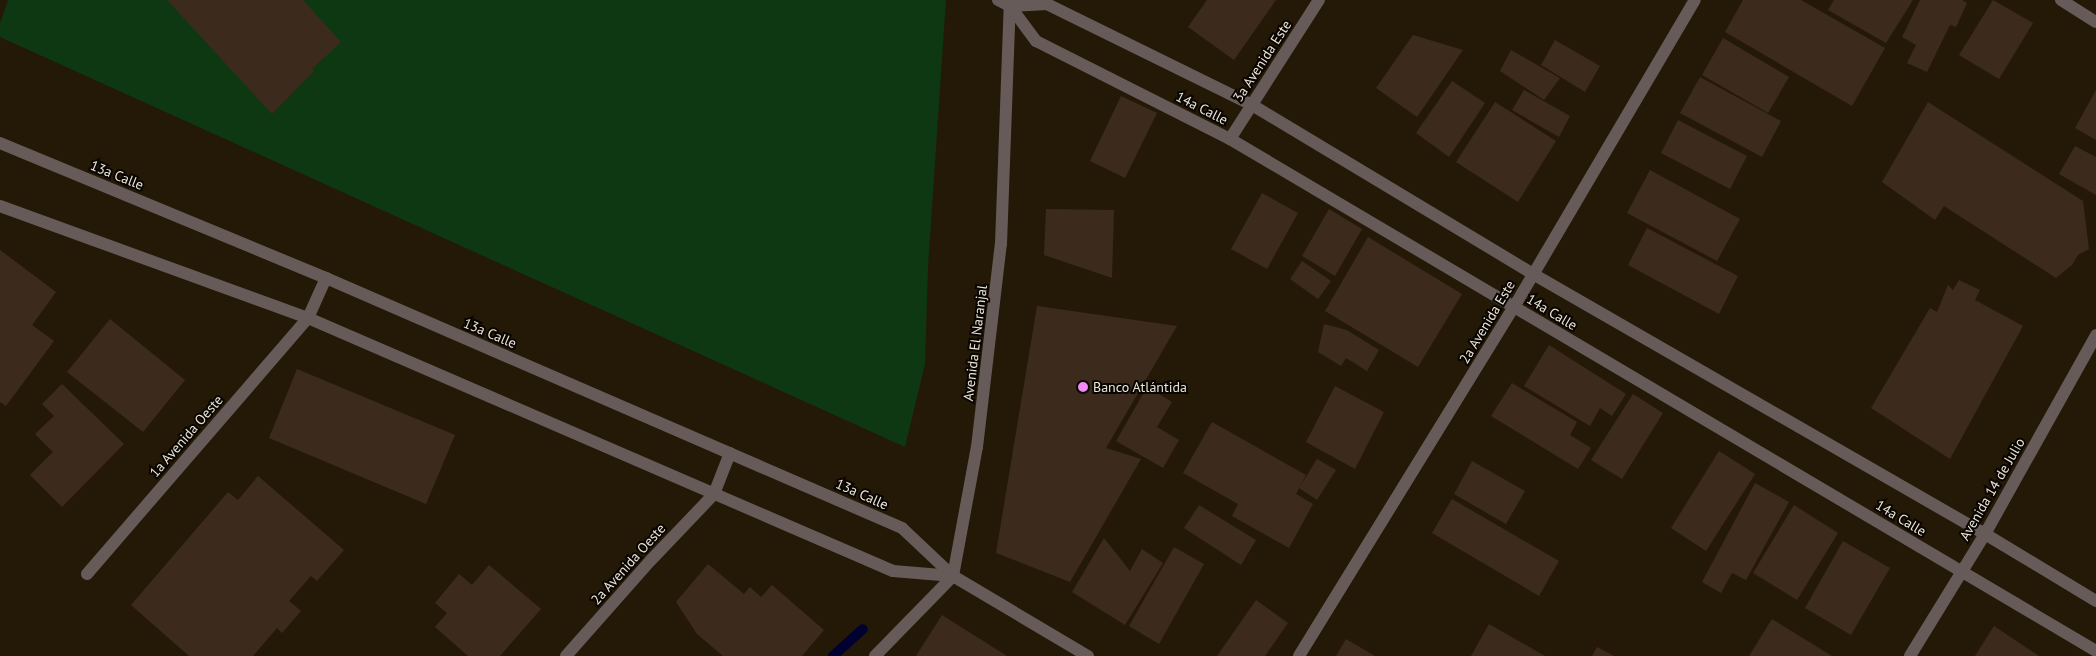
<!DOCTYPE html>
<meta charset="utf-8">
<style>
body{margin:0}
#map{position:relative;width:2096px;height:656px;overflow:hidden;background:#241906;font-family:"PT Sans",sans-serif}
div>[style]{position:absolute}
.green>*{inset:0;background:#0d3811}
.stream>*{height:10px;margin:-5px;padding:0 5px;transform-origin:5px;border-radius:5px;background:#000031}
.building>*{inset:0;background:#3c2b1c}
.minor>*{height:12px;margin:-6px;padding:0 6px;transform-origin:6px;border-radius:6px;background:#675b5a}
.tertiary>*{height:12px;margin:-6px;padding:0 6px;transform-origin:6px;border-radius:6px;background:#675b5a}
.dots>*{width:14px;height:14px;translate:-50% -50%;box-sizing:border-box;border:2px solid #090501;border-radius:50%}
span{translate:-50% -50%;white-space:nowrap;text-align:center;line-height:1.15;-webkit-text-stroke:4px #090501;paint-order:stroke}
.street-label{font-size:14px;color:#ebe4d8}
.poi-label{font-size:14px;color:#ebe4d8}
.left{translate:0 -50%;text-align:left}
</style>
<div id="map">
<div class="green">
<div style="clip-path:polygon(8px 0,946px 0,928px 267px,925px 364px,905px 447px,0 37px,0 23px)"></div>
</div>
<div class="stream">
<div style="left:833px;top:656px;width:40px;rotate:-42deg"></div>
</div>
<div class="building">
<div style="clip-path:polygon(167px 0,303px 0,341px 42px,312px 69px,314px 71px,272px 114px)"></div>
<div style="clip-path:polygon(1207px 0,1276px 0,1234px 60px,1188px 27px)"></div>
<div style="clip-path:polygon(1743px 0,1801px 0,1885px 48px,1852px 106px,1725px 32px)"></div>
<div style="clip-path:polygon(1834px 0,1913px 0,1886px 43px,1828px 10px)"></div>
<div style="clip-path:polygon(1920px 0,1962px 0,1967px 3px,1956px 27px,1950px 25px,1927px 72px,1907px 63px,1916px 45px,1902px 37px)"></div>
<div style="clip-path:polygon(1993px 0,2033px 23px,1999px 79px,1959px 55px)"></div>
<div style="clip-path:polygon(1413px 35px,1463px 50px,1417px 117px,1376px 88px)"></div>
<div style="clip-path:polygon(1723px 38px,1789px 77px,1768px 113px,1702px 75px)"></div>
<div style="clip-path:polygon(1555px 40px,1600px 66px,1585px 92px,1541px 65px)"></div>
<div style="clip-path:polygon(1511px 50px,1560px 78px,1544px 100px,1500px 71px)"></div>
<div style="clip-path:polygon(1700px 77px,1781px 121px,1762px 157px,1680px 113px)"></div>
<div style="clip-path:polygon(1452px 81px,1485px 103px,1449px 157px,1416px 133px)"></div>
<div style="clip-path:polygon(1524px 90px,1570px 116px,1559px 137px,1512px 110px)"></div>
<div style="clip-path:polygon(2096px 90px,2096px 140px,2075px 128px)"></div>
<div style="clip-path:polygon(1121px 96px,1157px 113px,1125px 178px,1090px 161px)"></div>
<div style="clip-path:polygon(1495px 102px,1556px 141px,1518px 202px,1456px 162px)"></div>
<div style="clip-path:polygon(1928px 102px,2083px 201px,2089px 249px,2078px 255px,2072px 265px,2056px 278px,1944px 206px,1935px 220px,1882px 182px)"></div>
<div style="clip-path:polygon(1678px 120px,1747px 156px,1730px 189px,1661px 153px)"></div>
<div style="clip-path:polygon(2075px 146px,2096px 157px,2096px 195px,2059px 174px)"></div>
<div style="clip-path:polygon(1650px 170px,1740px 219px,1717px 261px,1627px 213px)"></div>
<div style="clip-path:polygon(1262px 193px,1298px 213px,1267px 269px,1231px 249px)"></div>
<div style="clip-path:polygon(1046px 209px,1114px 210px,1112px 278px,1044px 255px)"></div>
<div style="clip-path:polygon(1329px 209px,1362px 229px,1335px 276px,1302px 256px)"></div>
<div style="clip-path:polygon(1647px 228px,1738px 276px,1719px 314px,1628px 265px)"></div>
<div style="clip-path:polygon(1368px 237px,1462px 294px,1418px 367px,1325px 311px)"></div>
<div style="clip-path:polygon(0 250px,56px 292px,32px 325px,54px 341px,6px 406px,0 402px)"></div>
<div style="clip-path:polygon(1302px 261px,1331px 281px,1318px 299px,1290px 279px)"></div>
<div style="clip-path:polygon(1959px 280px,1980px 290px,1975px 300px,2023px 326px,1950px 459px,1871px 408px,1930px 308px,1937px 312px,1948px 285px,1953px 290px)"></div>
<div style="clip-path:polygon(1037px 306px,1177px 326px,1106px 448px,1141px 459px,1070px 582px,996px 553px)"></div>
<div style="clip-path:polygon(110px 319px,185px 380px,143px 432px,67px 372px)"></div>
<div style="clip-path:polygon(1324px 324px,1347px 330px,1379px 350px,1367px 371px,1346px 358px,1341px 366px,1318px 352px)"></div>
<div style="clip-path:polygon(1549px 345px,1626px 394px,1612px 416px,1600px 408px,1590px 426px,1524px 386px)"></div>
<div style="clip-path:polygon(297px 369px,455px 435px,426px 504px,269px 438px)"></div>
<div style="clip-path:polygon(1512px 383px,1577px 422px,1570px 435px,1591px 448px,1578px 469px,1491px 416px)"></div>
<div style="clip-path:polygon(62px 384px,124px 444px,62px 507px,30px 475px,53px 452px,35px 434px,54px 416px,42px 404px)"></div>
<div style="clip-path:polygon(1335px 386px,1384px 412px,1355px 469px,1306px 442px)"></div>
<div style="clip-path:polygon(1147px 387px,1172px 402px,1157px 427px,1179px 440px,1163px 468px,1116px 441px)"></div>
<div style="clip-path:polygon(1633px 394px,1663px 413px,1622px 479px,1591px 460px)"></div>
<div style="clip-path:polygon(1212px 422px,1306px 475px,1296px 494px,1313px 504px,1289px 548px,1232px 516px,1238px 504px,1183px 473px)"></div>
<div style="clip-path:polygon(1719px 451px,1755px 474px,1706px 551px,1671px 528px)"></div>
<div style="clip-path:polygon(1317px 459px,1336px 470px,1317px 500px,1299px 488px)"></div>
<div style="clip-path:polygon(1472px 461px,1525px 491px,1506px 524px,1454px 494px)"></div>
<div style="clip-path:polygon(258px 476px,344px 550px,317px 581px,311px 576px,289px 601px,301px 611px,282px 633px,277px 628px,253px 656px,189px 656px,131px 605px,228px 492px,238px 500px)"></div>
<div style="clip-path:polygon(1755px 483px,1789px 502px,1746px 580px,1732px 573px,1721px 593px,1702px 582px)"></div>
<div style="clip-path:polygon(1452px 499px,1559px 561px,1539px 596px,1432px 533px)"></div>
<div style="clip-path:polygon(1199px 505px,1256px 540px,1241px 565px,1184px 528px)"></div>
<div style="clip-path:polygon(1794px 505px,1838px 533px,1797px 600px,1753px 573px)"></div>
<div style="clip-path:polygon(1104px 538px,1130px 571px,1142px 549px,1163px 563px,1125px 625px,1072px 592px)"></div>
<div style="clip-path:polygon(1843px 541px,1890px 568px,1851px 635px,1805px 608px)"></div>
<div style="clip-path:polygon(1174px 547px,1204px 564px,1159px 644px,1129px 626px)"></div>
<div style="clip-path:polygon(708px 564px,744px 594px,750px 587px,761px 597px,772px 585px,824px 630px,802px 656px,723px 656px,697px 634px,676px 602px)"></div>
<div style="clip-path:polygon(489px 565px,541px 609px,500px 656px,468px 656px,435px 627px,447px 613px,435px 603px,459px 574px,472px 585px)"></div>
<div style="clip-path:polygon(1256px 600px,1288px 623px,1265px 656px,1217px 656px)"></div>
<div style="clip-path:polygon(942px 615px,1007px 656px,916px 656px)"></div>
<div style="clip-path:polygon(1772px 619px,1832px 656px,1749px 656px)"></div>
<div style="clip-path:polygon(1489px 624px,1545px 656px,1471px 656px)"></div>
<div style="clip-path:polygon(1994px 626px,2039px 656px,1975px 656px)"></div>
<div style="clip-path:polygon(1346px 639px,1375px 656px,1336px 656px)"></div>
<div style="clip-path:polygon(1597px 647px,1614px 656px,1592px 656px)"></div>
</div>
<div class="minor">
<div style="left:998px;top:0;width:13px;rotate:27deg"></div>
<div style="left:1010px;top:6px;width:44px;rotate:53.4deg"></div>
<div style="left:1036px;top:41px;width:217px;rotate:26.8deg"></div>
<div style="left:1230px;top:139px;width:1006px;rotate:30.59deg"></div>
<div style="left:2061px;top:0;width:41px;rotate:32.2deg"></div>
<div style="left:1010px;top:6px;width:37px;rotate:-3deg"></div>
<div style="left:1047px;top:4px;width:229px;rotate:26.2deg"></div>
<div style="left:1252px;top:105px;width:328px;rotate:31deg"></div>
<div style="left:1533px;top:274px;width:521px;rotate:29.91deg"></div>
<div style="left:1985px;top:534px;width:130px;rotate:31.1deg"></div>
<div style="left:1230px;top:139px;width:165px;rotate:-57.4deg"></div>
<div style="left:87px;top:574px;width:338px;rotate:-49.2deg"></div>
<div style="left:308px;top:318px;width:44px;rotate:-65.8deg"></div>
<div style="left:566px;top:656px;width:128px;rotate:-48.5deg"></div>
<div style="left:651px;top:560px;width:91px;rotate:-46.3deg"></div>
<div style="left:714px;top:494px;width:44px;rotate:-68.7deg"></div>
<div style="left:875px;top:656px;width:112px;rotate:-45.7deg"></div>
<div style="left:953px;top:576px;width:131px;rotate:-79.5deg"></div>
<div style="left:977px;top:447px;width:204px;rotate:-83.3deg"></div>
<div style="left:1001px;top:244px;width:240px;rotate:-87.9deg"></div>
<div style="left:1299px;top:656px;width:410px;rotate:-58.4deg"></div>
<div style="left:1514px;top:307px;width:356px;rotate:-59.5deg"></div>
</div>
<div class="tertiary">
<div style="left:0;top:143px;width:353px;rotate:22.5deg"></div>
<div style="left:326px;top:278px;width:628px;rotate:23.46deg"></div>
<div style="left:902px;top:528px;width:70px;rotate:43.3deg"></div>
<div style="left:953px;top:576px;width:157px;rotate:30.7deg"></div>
<div style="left:0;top:206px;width:328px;rotate:20deg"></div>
<div style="left:308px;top:318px;width:637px;rotate:23.39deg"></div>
<div style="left:893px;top:571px;width:60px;rotate:4.8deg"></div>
<div style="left:1910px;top:656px;width:143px;rotate:-58.4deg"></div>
<div style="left:1985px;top:534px;width:228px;rotate:-60.8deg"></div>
</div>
<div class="dots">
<div style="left:1083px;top:387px;background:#f18af4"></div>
</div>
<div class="street-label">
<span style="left:1262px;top:61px;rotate:-57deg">3a Avenida Este</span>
<span style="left:1202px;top:108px;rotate:27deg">14a Calle</span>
<span style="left:117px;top:175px;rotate:22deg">13a Calle</span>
<span style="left:1552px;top:312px;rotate:31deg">14a Calle</span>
<span style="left:1487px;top:322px;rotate:-59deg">2a Avenida Este</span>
<span style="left:490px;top:333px;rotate:23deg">13a Calle</span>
<span style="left:975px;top:343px;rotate:-83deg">Avenida El Naranjal</span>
<span style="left:186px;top:436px;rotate:-49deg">1a Avenida Oeste</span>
<span style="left:1992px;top:489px;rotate:-60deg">Avenida 14 de Julio</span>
<span style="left:862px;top:494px;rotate:24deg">13a Calle</span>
<span style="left:1901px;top:518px;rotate:31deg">14a Calle</span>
<span style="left:628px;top:564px;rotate:-48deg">2a Avenida Oeste</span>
</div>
<div class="poi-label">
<span class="left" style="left:1093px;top:387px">Banco Atlántida</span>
</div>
</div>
